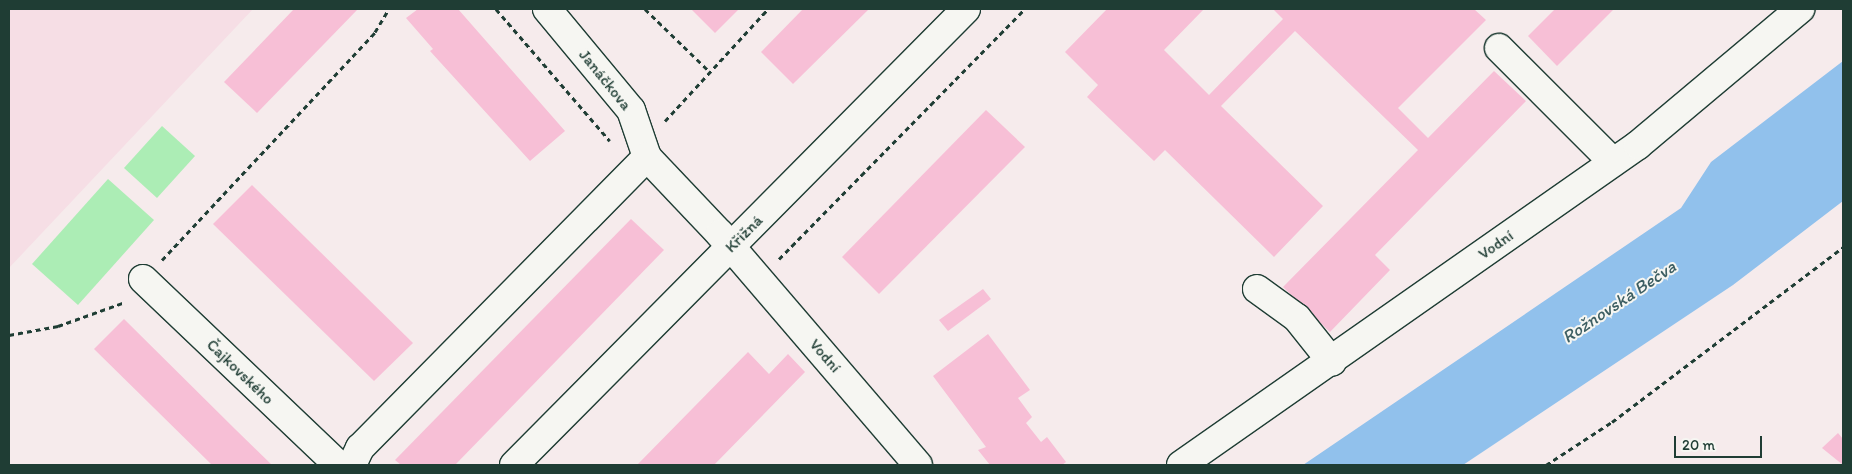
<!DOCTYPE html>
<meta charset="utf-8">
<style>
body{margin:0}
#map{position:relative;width:1852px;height:474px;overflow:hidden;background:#f6ebec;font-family:Itim,sans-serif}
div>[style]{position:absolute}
.built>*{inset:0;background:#f6dee5}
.green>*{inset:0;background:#acedb5}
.water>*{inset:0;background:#91c1ec}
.building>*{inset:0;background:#f7bfd6}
.path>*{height:3px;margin-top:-1.5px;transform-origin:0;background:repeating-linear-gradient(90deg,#1f3d34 0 5px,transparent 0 9px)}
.roads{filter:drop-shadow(1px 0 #1f3d34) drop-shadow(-1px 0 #1f3d34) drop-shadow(0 1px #1f3d34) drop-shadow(0 -1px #1f3d34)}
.minor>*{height:28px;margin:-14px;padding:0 14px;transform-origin:14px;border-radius:14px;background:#f6f6f2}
span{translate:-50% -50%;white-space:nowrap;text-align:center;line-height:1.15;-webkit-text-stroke:4px #f6f6f2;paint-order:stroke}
.street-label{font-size:16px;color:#1f3d34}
.water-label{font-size:18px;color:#3c5e62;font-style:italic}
.frame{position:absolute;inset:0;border:10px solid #1f3d34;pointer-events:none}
.scale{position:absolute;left:1674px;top:436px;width:88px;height:22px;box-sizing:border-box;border:2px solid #1f3d34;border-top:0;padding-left:6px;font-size:15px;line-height:18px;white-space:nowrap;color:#1f3d34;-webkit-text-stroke:4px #f6f6f2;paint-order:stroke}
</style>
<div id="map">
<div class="built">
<div style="clip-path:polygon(9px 9px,253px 9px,9px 268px)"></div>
</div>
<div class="green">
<div style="clip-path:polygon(162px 126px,195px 156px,157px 198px,124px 168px)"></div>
<div style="clip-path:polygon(108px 179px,154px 220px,78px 305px,32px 264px)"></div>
</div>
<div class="water">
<div style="clip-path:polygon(1843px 61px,1843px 201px,1733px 285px,1463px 465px,1303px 465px,1681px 208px,1711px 162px)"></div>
</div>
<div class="building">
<div style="clip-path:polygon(294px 9px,358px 9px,257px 113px,224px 82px)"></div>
<div style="clip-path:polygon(418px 9px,458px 9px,565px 131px,530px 161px,430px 51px,433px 49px,406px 18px)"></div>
<div style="clip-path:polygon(691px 9px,739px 9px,715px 33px)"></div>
<div style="clip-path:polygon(803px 9px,869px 9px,793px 84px,761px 52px)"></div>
<div style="clip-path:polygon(1107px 9px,1204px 9px,1164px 50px,1209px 95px,1283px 19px,1273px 9px,1474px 9px,1486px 20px,1398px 108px,1428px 138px,1494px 71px,1526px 101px,1375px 255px,1390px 270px,1330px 332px,1283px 287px,1418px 150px,1295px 31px,1221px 106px,1323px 206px,1274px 257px,1165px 150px,1154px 161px,1087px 97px,1098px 85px,1065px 52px)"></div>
<div style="clip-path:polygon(1555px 9px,1614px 9px,1557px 66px,1528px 36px)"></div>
<div style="clip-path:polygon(986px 110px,1025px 147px,879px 294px,842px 257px)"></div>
<div style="clip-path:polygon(252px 185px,413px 343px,374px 381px,213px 224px)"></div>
<div style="clip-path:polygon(631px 219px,664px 250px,455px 465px,401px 465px,395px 460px)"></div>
<div style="clip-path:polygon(983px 289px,991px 299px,948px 331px,939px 320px)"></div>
<div style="clip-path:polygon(124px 319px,235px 429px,272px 465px,212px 465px,94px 349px)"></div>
<div style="clip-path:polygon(988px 334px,1030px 390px,1018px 398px,1032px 417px,1026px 423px,1041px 442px,1047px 437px,1066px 462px,1062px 465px,990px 465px,978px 450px,986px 447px,933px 376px)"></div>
<div style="clip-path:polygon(748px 352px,769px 374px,788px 354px,805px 372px,714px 465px,637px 465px)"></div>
<div style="clip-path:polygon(1838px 433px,1843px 439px,1843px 465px,1822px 448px)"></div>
</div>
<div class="path">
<div style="left:496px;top:9px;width:174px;rotate:49.2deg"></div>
<div style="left:645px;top:9px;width:88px;rotate:44.1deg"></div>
<div style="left:665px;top:121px;width:152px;rotate:-47.4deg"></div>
<div style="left:779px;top:259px;width:351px;rotate:-45.5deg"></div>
<div style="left:162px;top:260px;width:312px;rotate:-46.9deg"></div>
<div style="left:375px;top:32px;width:27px;rotate:-59deg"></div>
<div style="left:9px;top:335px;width:50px;rotate:-10.4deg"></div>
<div style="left:58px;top:326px;width:71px;rotate:-19.7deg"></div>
<div style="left:1546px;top:465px;width:79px;rotate:-33.1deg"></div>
<div style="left:1612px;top:422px;width:290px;rotate:-37.1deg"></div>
</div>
<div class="roads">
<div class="minor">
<div style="left:547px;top:9px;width:131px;rotate:50.3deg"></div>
<div style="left:631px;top:110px;width:50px;rotate:71.2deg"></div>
<div style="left:647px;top:157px;width:106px;rotate:46.5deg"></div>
<div style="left:720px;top:234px;width:304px;rotate:49.4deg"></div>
<div style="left:1499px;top:48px;width:161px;rotate:45deg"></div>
<div style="left:143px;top:279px;width:269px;rotate:43.6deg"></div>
<div style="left:1257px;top:289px;width:49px;rotate:35.9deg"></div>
<div style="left:1297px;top:318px;width:56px;rotate:51.5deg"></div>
<div style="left:352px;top:465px;width:19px;rotate:-65deg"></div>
<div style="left:360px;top:448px;width:409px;rotate:-45.4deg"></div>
<div style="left:514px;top:465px;width:642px;rotate:-45.25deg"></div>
<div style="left:1181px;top:465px;width:558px;rotate:-35deg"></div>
<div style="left:1638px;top:145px;width:212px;rotate:-40deg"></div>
</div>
</div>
<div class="street-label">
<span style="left:605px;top:80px;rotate:51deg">Janáčkova</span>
<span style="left:744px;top:234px;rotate:-45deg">Křižná</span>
<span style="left:1496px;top:245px;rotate:-35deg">Vodní</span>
<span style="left:825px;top:356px;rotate:49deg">Vodní</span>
<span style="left:240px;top:372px;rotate:44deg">Čajkovského</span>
</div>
<div class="water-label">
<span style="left:1619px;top:302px;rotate:-34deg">Rožnovská Bečva</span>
</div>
<div class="frame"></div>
<div class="scale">20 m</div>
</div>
